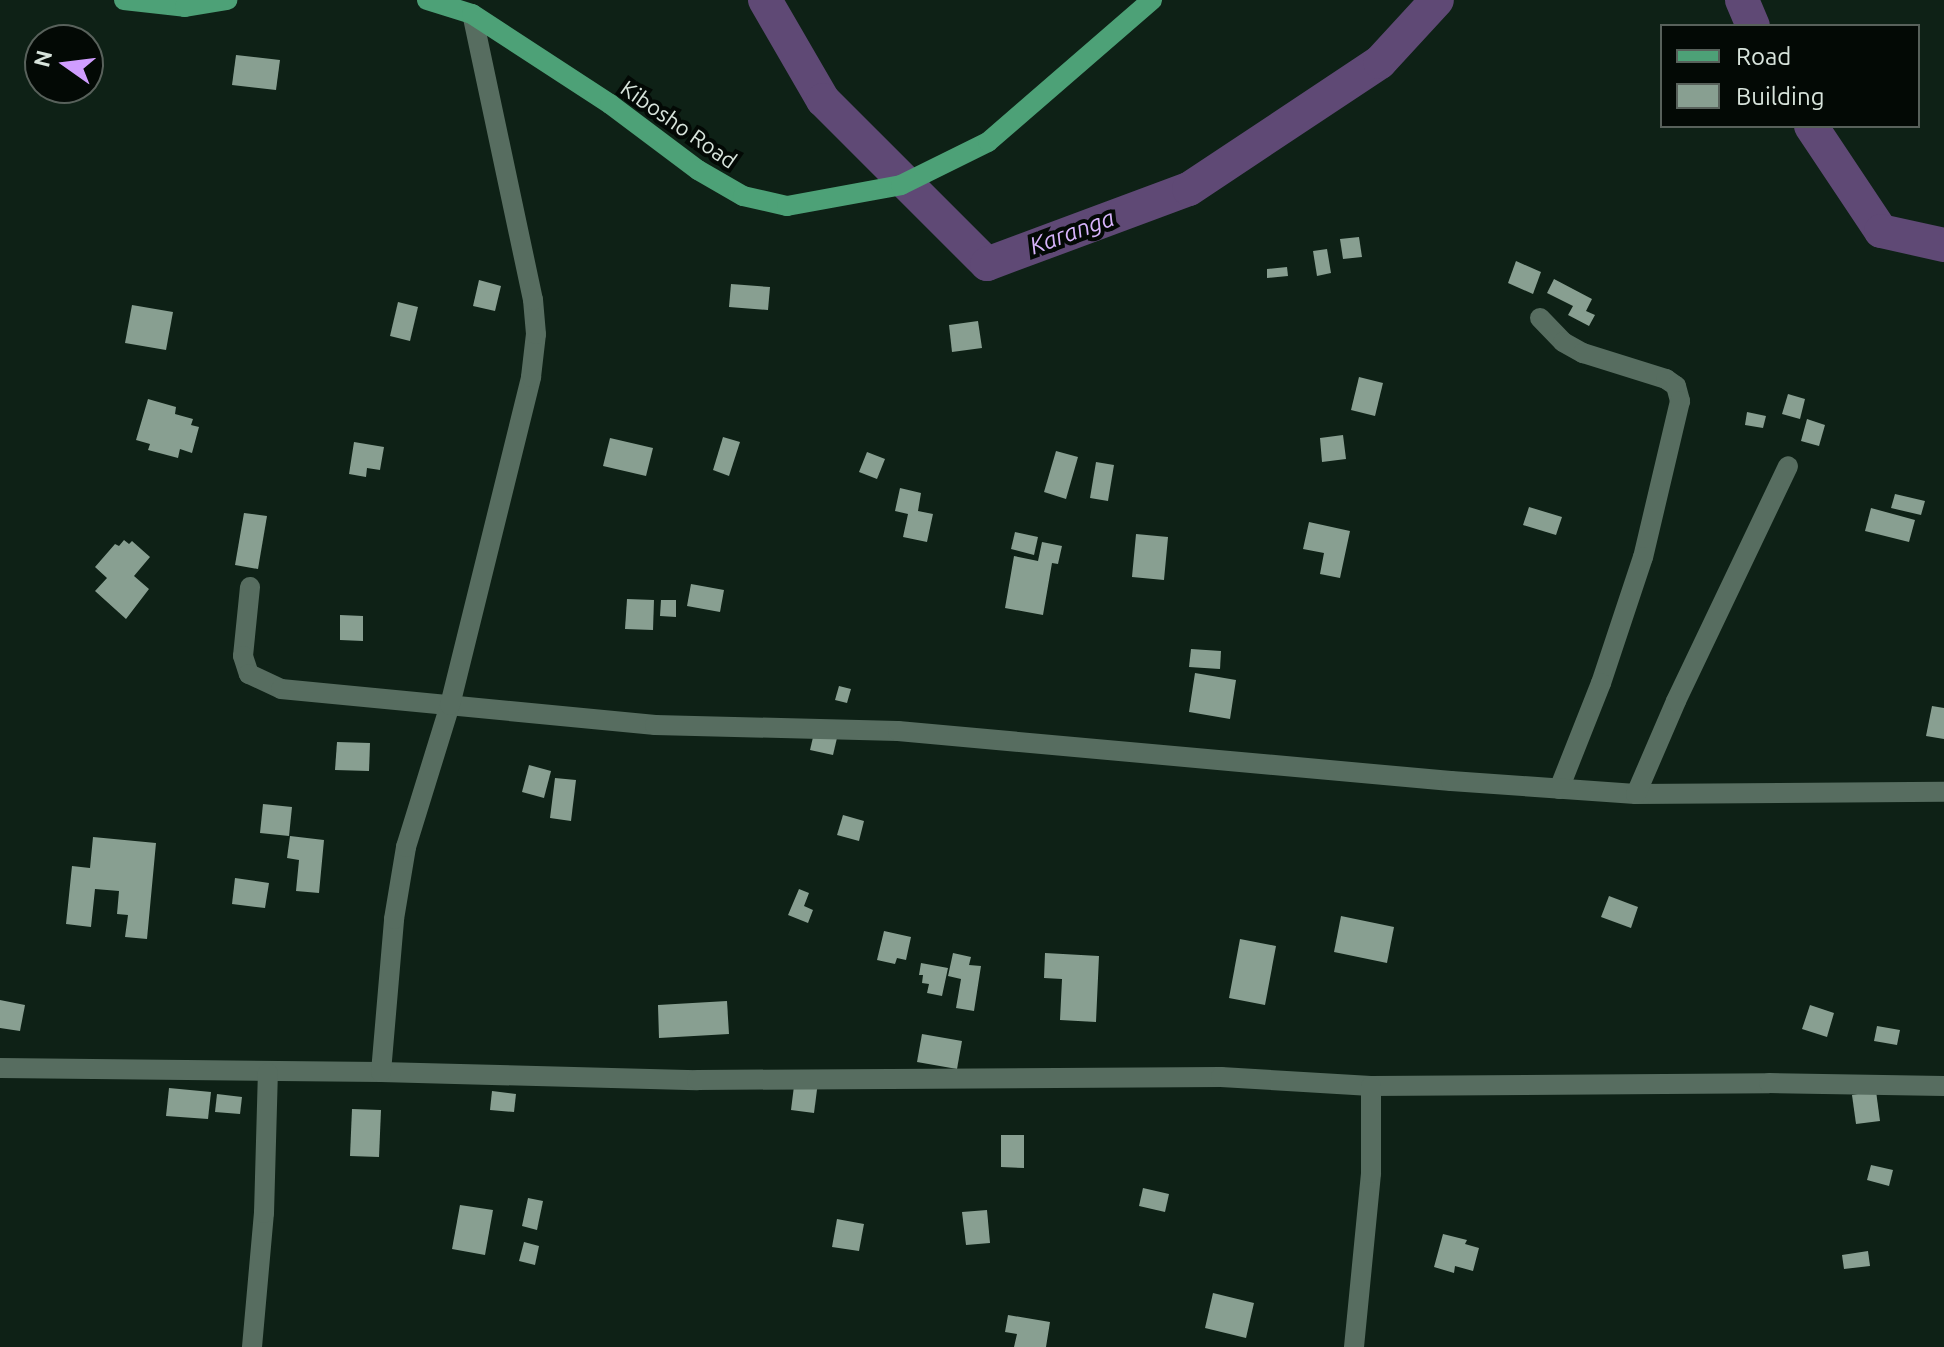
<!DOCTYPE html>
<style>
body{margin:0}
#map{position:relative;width:1944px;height:1347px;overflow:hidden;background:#0e2116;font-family:Ubuntu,sans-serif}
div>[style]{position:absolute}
.river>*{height:34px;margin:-17px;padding:0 17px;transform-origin:17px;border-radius:17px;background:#5f4975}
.building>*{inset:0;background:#889f91}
.minor>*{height:20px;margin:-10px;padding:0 10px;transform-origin:10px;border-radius:10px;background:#576d60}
.major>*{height:20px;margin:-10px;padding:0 10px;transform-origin:10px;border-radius:10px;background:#4da177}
span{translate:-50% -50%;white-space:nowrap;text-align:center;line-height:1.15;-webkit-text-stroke:8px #030905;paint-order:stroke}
.street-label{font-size:22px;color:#d8e4dc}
.water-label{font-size:24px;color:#d7b3fb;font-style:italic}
.legend{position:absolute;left:1660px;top:24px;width:260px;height:104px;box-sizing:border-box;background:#030905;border:2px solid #58615b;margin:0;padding:10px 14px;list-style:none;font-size:24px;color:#d8e4dc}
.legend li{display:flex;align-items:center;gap:16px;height:40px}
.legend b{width:40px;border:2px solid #58615b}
.north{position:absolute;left:24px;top:24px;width:80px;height:80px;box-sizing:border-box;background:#030905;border:2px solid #58615b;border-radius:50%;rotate:284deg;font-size:22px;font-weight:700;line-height:32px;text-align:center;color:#d8e4dc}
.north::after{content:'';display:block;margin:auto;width:28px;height:36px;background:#d09dff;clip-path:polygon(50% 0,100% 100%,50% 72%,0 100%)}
</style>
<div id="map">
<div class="river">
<div style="left:765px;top:0;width:116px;rotate:59.9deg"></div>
<div style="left:823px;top:100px;width:232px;rotate:45deg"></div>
<div style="left:987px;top:264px;width:215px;rotate:-20.4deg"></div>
<div style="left:1189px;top:189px;width:229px;rotate:-33.6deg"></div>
<div style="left:1380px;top:62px;width:84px;rotate:-47.4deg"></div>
<div style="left:1742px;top:0;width:28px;rotate:67deg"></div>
<div style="left:1811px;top:126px;width:126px;rotate:56.3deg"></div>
<div style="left:1881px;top:231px;width:65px;rotate:12.5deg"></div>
</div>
<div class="building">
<div style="clip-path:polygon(236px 55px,280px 60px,276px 90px,232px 85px)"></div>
<div style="clip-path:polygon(1359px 237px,1362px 257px,1343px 259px,1340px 239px)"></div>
<div style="clip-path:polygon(1327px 249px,1331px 273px,1317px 276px,1313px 251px)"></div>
<div style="clip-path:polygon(1516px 261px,1541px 272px,1533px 294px,1508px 283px)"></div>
<div style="clip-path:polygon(1287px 267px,1288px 276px,1267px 278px,1267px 269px)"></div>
<div style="clip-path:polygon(1554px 279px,1592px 299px,1586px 311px,1595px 315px,1589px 326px,1568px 315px,1573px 306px,1547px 293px)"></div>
<div style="clip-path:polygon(479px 280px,501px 286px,495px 311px,473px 306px)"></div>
<div style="clip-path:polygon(731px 284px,770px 287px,768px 310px,729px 307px)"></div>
<div style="clip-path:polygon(398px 302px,418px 307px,410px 341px,390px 336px)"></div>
<div style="clip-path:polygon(132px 305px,173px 312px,166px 350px,125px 343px)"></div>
<div style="clip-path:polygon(978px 321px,982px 348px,952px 352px,949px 325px)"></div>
<div style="clip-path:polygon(1359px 377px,1383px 383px,1375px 416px,1351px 410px)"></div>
<div style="clip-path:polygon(1788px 394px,1805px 399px,1800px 419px,1782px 414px)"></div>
<div style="clip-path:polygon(148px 399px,176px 407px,175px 414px,193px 419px,191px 425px,199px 427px,192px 453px,180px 449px,178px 458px,148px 450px,150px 444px,136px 440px)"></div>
<div style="clip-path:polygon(1747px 412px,1766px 416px,1763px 428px,1745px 425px)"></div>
<div style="clip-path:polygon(1807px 419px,1825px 425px,1819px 446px,1801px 441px)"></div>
<div style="clip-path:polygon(1343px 435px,1346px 459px,1322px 462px,1320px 438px)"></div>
<div style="clip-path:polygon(723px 437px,740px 442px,729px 476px,713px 470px)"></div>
<div style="clip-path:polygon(610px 438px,653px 448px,646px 476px,603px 466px)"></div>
<div style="clip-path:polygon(354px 442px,384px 447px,380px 470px,367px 468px,366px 477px,349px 474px)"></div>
<div style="clip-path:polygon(1056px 451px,1078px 457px,1066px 499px,1044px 492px)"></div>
<div style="clip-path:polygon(867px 452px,885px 459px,877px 479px,859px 472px)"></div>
<div style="clip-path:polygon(1096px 462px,1114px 465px,1108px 501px,1090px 498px)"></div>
<div style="clip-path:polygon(900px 488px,921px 493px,918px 511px,933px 514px,927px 542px,903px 537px,908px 514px,895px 511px)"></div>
<div style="clip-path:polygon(1895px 494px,1925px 501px,1921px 515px,1891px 508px)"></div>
<div style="clip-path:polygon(1529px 507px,1562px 517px,1556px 535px,1523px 525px)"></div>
<div style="clip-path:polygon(1871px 508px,1915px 520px,1909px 542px,1865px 531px)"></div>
<div style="clip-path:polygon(244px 513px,267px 516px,258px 569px,235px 565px)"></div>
<div style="clip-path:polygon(1309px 522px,1350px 531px,1340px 578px,1320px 574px,1324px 553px,1303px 549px)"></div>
<div style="clip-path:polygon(1015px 532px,1038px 537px,1034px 555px,1011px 549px)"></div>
<div style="clip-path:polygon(1136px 534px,1168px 537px,1164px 580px,1132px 577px)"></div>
<div style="clip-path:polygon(124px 540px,129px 544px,132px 541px,150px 557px,134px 576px,149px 589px,126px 619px,95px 591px,107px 578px,95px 567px,115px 544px,119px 546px)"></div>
<div style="clip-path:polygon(1042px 542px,1062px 546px,1058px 564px,1052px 563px,1043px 615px,1005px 608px,1014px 556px,1038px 561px)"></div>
<div style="clip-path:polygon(691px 584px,724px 590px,720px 612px,687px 606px)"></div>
<div style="clip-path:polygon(627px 599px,654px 600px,653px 630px,625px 629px)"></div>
<div style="clip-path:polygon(661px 600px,676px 600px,676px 617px,660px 616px)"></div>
<div style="clip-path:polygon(340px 615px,363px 616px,363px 641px,340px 640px)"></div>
<div style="clip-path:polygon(1191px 649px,1221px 651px,1220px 669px,1189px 667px)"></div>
<div style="clip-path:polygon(1195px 673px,1236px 680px,1230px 719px,1189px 712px)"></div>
<div style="clip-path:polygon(839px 686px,851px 689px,847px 703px,835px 700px)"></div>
<div style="clip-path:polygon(1932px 706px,1944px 708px,1944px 739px,1926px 736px)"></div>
<div style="clip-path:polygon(814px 733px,837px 738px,833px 755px,810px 750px)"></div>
<div style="clip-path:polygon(337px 742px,370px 743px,369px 771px,335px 770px)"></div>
<div style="clip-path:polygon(529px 765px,551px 771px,544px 798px,522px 792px)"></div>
<div style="clip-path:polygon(555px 778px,576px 780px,571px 821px,550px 818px)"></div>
<div style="clip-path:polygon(263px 804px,292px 807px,289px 836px,260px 833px)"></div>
<div style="clip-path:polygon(843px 815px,864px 821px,859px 841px,837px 835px)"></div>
<div style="clip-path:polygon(290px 836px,324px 840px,319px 893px,296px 891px,299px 860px,287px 858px)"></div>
<div style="clip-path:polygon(93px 837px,156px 843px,147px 939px,125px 937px,128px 915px,117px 914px,119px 891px,95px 889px,91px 927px,66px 924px,72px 866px,90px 868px)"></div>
<div style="clip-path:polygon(235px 878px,269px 883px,265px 908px,232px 904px)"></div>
<div style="clip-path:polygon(799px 889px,809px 893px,804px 906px,813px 910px,808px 923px,788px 915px)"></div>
<div style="clip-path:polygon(1609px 896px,1638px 907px,1631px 928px,1601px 917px)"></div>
<div style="clip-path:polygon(1341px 916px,1394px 927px,1387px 963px,1334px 952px)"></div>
<div style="clip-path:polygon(884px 931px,911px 937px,906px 960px,897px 958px,895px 964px,877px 960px)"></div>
<div style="clip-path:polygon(1240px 939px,1276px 946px,1265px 1005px,1229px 998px)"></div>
<div style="clip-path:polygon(953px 953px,971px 957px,969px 965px,981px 966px,974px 1011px,956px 1008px,961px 979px,948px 976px)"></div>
<div style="clip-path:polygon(1045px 953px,1099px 956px,1096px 1022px,1060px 1020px,1062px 979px,1044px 978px)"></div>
<div style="clip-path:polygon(921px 963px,948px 968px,942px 996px,927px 993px,929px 984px,922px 983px,923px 975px,919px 975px)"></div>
<div style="clip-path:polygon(0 1000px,25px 1005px,20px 1031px,0 1028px)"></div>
<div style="clip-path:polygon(727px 1001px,729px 1034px,659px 1038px,658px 1005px)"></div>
<div style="clip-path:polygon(1810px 1005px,1834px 1013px,1827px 1037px,1802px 1029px)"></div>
<div style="clip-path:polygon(1877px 1026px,1900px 1030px,1897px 1045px,1874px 1041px)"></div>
<div style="clip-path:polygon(922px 1034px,962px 1041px,957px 1069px,917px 1062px)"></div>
<div style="clip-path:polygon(795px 1078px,818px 1082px,814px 1113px,791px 1110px)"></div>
<div style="clip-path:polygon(169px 1088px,211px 1092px,208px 1119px,166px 1116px)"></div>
<div style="clip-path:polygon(492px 1091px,516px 1094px,514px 1112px,490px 1110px)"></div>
<div style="clip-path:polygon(1876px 1091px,1880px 1121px,1856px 1124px,1852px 1095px)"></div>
<div style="clip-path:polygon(217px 1094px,242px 1097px,240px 1114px,215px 1112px)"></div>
<div style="clip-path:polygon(352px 1109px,381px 1110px,379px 1157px,350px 1156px)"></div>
<div style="clip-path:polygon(1001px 1135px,1024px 1135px,1024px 1168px,1001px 1167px)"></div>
<div style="clip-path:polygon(1871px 1165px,1893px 1170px,1889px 1186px,1867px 1180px)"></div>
<div style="clip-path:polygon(1143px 1188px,1169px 1194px,1165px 1212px,1139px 1206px)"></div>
<div style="clip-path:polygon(528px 1198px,543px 1201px,537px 1230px,522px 1226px)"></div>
<div style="clip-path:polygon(460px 1205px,493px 1210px,485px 1255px,452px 1249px)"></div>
<div style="clip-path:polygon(987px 1210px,990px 1243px,966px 1245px,962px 1212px)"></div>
<div style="clip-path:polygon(837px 1219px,864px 1224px,859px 1251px,832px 1247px)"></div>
<div style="clip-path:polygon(1443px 1234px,1467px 1240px,1465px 1244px,1479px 1248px,1473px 1271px,1455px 1266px,1454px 1273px,1434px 1267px)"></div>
<div style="clip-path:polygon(524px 1242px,539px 1246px,535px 1265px,519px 1261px)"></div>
<div style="clip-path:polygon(1868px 1251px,1870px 1266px,1844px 1269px,1842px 1255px)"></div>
<div style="clip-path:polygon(1213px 1293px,1254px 1303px,1246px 1338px,1205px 1328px)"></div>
<div style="clip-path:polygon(1008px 1315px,1050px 1322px,1046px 1347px,1014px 1347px,1017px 1334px,1005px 1332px)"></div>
</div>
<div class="minor">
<div style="left:1540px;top:318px;width:33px;rotate:46deg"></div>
<div style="left:1563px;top:342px;width:23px;rotate:29deg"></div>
<div style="left:1583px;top:353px;width:87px;rotate:17.4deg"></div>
<div style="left:1666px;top:379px;width:12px;rotate:35deg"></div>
<div style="left:1676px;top:386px;width:16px;rotate:75deg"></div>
<div style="left:1680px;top:401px;width:160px;rotate:103.3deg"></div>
<div style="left:1643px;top:557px;width:133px;rotate:108.4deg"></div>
<div style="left:1601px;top:683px;width:114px;rotate:111.6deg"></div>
<div style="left:250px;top:587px;width:69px;rotate:95.8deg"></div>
<div style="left:243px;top:656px;width:19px;rotate:72deg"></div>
<div style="left:249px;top:674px;width:35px;rotate:25deg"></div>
<div style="left:281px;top:689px;width:376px;rotate:5.5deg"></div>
<div style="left:655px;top:725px;width:243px;rotate:1.4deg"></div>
<div style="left:898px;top:731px;width:555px;rotate:5.17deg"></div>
<div style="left:1451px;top:781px;width:185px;rotate:4deg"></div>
<div style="left:1636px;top:794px;width:308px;rotate:-0.4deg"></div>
<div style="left:1636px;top:794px;width:101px;rotate:-66.7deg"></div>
<div style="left:1676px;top:701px;width:260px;rotate:-64.5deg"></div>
<div style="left:0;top:1068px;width:381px;rotate:0.6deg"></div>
<div style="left:381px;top:1072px;width:316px;rotate:1.5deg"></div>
<div style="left:697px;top:1080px;width:524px;rotate:-0.33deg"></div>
<div style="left:1221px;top:1077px;width:150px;rotate:3.4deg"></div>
<div style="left:1371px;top:1086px;width:398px;rotate:-0.4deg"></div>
<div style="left:1769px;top:1083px;width:175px;rotate:1deg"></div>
<div style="left:381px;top:1072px;width:154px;rotate:-85.1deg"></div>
<div style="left:394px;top:919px;width:73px;rotate:-80.5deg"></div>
<div style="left:406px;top:847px;width:149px;rotate:-72.8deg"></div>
<div style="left:450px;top:705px;width:338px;rotate:-76.1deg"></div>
<div style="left:531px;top:377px;width:43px;rotate:-83.4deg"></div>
<div style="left:536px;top:334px;width:34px;rotate:-95deg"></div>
<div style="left:533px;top:300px;width:292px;rotate:-102deg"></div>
<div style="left:252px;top:1347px;width:135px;rotate:-84.9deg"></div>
<div style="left:264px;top:1213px;width:140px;rotate:-88.4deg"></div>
<div style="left:1354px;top:1347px;width:175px;rotate:-84.4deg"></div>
<div style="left:1371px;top:1173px;width:87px;rotate:-90deg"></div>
</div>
<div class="major">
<div style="left:124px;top:0;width:61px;rotate:6.5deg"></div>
<div style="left:185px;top:7px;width:43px;rotate:-9.5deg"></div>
<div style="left:427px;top:0;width:47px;rotate:17.3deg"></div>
<div style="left:472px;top:14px;width:165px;rotate:33.1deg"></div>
<div style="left:610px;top:104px;width:110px;rotate:36.9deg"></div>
<div style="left:698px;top:170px;width:52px;rotate:30deg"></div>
<div style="left:743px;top:196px;width:45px;rotate:12.8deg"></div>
<div style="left:787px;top:206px;width:116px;rotate:-10.4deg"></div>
<div style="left:901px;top:185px;width:97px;rotate:-26.3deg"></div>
<div style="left:988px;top:142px;width:217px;rotate:-40.9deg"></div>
</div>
<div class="street-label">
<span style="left:679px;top:124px;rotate:35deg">Kibosho Road</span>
</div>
<div class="water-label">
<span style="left:1072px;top:232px;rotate:-20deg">Karanga</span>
</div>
<ul class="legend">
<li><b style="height:10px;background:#4da177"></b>Road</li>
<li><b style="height:22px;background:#889f91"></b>Building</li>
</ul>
<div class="north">N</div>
</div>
